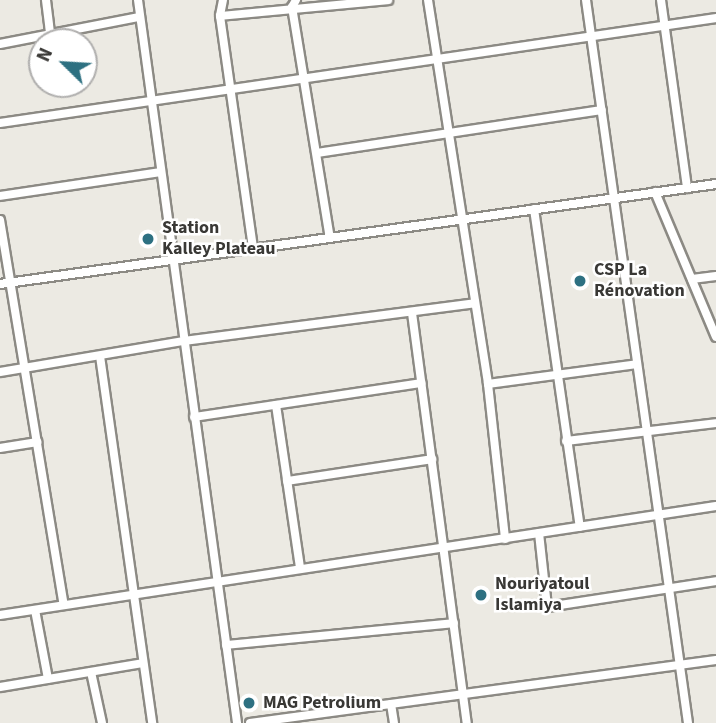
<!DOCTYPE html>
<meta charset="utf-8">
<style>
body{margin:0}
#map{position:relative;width:716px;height:723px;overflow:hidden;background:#eceae3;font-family:"Source Sans 3",sans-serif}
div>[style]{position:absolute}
.roads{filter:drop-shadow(2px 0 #8c8a84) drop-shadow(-2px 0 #8c8a84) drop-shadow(0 2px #8c8a84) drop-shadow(0 -2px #8c8a84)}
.street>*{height:8px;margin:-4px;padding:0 4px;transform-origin:4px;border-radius:4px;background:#fff}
.dots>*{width:19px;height:19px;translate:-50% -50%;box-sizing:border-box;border:4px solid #fff;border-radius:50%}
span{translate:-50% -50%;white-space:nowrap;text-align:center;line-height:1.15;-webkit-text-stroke:5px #fff;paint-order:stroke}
.poi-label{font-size:18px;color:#393835;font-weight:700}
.left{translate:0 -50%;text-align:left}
.north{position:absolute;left:28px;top:28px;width:70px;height:70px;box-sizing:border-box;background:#fff;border:2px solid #b0afae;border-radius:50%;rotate:294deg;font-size:19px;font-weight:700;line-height:28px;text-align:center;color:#393835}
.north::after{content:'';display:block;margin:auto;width:24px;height:32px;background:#2d7081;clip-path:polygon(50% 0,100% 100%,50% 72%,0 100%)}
</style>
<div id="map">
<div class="roads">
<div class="street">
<div style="left:46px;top:0;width:34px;rotate:83deg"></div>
<div style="left:138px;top:0;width:730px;rotate:82.2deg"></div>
<div style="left:223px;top:0;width:16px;rotate:101deg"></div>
<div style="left:220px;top:16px;width:235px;rotate:81.9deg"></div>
<div style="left:296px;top:0;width:8px;rotate:120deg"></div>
<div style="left:292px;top:7px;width:234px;rotate:80.7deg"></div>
<div style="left:428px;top:0;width:389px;rotate:81.1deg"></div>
<div style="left:488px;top:384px;width:156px;rotate:83.7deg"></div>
<div style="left:586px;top:0;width:730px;rotate:81.97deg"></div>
<div style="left:661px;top:0;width:190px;rotate:82.1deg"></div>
<div style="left:220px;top:16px;width:169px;rotate:-5.4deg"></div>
<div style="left:0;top:44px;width:142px;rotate:-11deg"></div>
<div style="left:0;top:123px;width:724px;rotate:-8.34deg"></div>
<div style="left:317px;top:153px;width:288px;rotate:-8.6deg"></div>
<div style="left:655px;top:192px;width:157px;rotate:67.2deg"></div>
<div style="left:0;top:196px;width:162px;rotate:-8.5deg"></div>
<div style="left:534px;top:209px;width:321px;rotate:81.8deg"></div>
<div style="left:0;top:220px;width:390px;rotate:80.6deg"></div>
<div style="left:692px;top:279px;width:24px;rotate:-7deg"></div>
<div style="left:0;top:284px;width:723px;rotate:-7.95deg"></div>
<div style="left:412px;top:313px;width:414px;rotate:82.4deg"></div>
<div style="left:100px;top:356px;width:371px;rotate:81.9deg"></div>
<div style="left:0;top:372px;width:187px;rotate:-9.6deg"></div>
<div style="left:184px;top:341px;width:293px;rotate:-7.4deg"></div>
<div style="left:488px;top:384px;width:150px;rotate:-7.6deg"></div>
<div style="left:276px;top:405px;width:165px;rotate:81.6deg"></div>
<div style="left:194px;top:417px;width:230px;rotate:-8.5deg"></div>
<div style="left:566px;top:441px;width:151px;rotate:-6.8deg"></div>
<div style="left:0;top:448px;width:38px;rotate:-9deg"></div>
<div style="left:287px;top:481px;width:147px;rotate:-8.6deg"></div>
<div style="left:539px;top:533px;width:74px;rotate:83.8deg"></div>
<div style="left:547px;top:607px;width:171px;rotate:-8.7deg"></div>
<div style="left:35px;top:610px;width:70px;rotate:79.3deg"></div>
<div style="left:0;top:615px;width:724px;rotate:-8.66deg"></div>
<div style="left:226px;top:645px;width:229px;rotate:-5.5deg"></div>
<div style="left:91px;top:672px;width:52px;rotate:77.8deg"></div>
<div style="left:0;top:687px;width:145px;rotate:-9.5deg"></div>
<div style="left:391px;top:704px;width:19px;rotate:81deg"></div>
<div style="left:250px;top:723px;width:470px;rotate:-7.7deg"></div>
</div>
</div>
<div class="dots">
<div style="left:148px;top:239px;background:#2d7081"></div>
<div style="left:580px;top:281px;background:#2d7081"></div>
<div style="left:481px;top:595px;background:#2d7081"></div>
<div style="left:249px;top:703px;background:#2d7081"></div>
</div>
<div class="poi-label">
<span class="left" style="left:162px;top:239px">Station<br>Kalley Plateau</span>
<span class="left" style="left:594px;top:281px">CSP La<br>Rénovation</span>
<span class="left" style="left:495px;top:595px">Nouriyatoul<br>Islamiya</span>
<span class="left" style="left:263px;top:703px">MAG Petrolium</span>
</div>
<div class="north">N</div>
</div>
